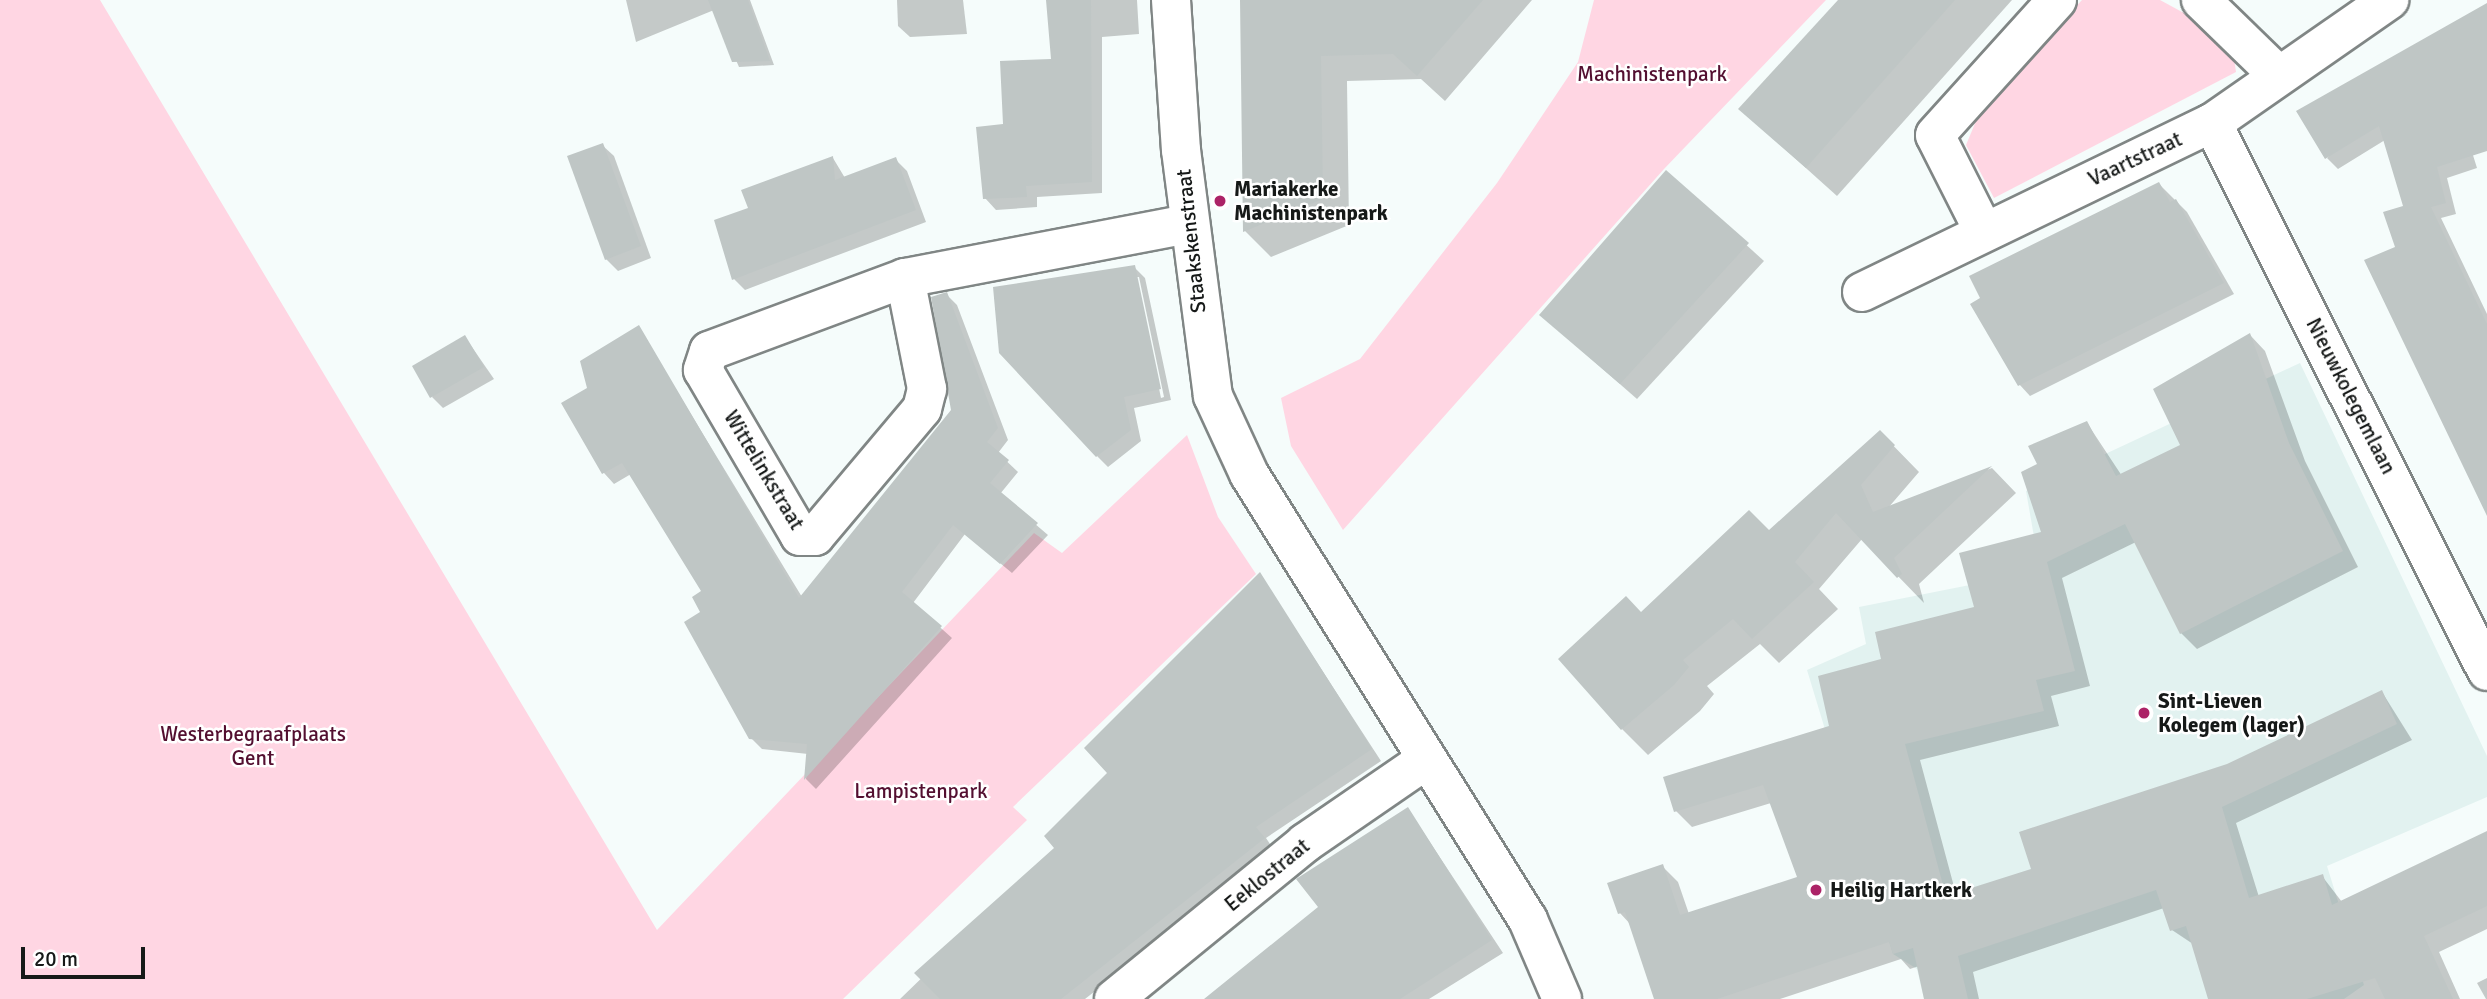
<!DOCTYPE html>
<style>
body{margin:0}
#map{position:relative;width:2487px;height:999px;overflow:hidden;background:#f5fcfb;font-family:Signika,sans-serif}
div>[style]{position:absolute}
.built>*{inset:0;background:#e2f2f0}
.green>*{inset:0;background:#ffd6e3}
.shadow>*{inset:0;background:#0003}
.building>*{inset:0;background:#bfc6c5}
.roads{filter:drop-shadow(2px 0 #808685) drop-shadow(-2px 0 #808685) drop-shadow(0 2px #808685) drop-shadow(0 -2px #808685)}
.minor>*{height:38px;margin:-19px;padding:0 19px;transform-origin:19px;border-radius:19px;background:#fff}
.tertiary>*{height:38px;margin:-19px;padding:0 19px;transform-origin:19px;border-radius:19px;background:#fff}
.dots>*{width:19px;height:19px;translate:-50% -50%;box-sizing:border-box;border:4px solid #fff;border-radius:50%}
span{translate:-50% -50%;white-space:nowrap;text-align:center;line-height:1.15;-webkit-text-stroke:5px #fff;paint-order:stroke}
.park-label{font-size:21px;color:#530f30}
.street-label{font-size:21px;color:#161918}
.poi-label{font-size:21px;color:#161918;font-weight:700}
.left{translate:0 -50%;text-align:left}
.scale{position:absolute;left:21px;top:947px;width:124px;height:32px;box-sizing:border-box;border:4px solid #161918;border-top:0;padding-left:9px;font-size:21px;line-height:24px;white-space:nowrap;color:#161918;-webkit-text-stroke:5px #fff;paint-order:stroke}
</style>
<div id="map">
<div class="built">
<div style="clip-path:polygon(2300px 363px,2487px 756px,2487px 797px,2327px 866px,2364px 985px,2344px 999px,1924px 999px,1917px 969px,1893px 954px,1807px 670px,1866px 644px,1859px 607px,2040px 571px,2026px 491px)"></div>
</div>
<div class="green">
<div style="clip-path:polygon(0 0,100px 0,657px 930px,1034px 533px,1062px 553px,1187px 435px,1218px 517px,1256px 574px,1013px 807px,1027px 820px,843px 999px,0 999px)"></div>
<div style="clip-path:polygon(1594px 0,1826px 0,1664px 169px,1343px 530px,1291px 446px,1281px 398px,1360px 359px,1497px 183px,1578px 62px)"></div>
<div style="clip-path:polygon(2082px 0,2160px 0,2206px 25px,2233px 52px,2236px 72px,1994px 198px,1966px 145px,1981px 109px)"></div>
</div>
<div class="shadow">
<div style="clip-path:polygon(626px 0,750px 0,774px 65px,739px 67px,714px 10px,636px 42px)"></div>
<div style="clip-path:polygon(897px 0,963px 0,967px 34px,910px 37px,898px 26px)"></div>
<div style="clip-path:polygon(1048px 0,1137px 0,1139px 34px,1102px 37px,1102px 193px,1037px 197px,1037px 207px,996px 210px,985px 198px,1005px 125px,1052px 61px)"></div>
<div style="clip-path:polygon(1242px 0,1532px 0,1445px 101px,1421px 79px,1347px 81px,1349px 225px,1271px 257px,1245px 231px)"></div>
<div style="clip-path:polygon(1840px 0,2012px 0,1837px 196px,1740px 109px)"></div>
<div style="clip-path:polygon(2487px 6px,2487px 130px,2467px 136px,2477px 168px,2447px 178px,2456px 214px,2441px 218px,2487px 314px,2487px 508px,2398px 248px,2405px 207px,2385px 140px,2338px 169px,2327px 158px)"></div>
<div style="clip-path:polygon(602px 145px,614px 156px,651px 258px,618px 271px,606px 259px)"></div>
<div style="clip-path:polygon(833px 158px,845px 178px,895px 159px,907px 171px,926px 222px,745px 290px,734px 279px,750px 209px)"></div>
<div style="clip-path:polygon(1667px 173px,1764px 261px,1637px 399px,1541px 315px)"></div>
<div style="clip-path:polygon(2159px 184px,2187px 212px,2234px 294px,2030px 396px,2019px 384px,1982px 299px)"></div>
<div style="clip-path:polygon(evenodd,1134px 267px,1145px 278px,1171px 400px,1134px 408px,1141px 441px,1108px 467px,1097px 456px,1134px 267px,1136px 277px,1139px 277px,1164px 397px,1161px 398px,1136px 277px)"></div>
<div style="clip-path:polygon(946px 294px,957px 305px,1008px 440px,998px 453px,1018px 472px,1000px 494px,1048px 535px,1012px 573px,965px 534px,913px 603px,952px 638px,816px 789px,806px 779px,808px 754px,762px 749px,751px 738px,702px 613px,704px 591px,631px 474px,614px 484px,604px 473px,563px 404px,590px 389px,638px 327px,802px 597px,953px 411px)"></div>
<div style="clip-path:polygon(2250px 335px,2265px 351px,2305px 461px,2358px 567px,2197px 649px,2181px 633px,2136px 542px,2062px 578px,2090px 686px,2051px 696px,2059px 726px,1920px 760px,1956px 894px,2033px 871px,2227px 765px,2382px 692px,2412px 740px,2236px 823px,2259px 897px,2322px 876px,2342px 902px,2487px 833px,2487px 929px,2439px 952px,2460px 999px,2210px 999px,2193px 944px,2172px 930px,2164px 908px,1973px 972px,1979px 999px,1926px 999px,1919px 966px,1910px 969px,1901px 959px,1780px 999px,1656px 999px,1631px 925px,1620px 913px,1662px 866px,1678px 882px,1689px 914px,1799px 878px,1771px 803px,1692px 827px,1676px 811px,1832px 727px,1883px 660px,1976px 608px,2043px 533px,2039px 465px,2087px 423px,2122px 476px,2182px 446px)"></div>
<div style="clip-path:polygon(465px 337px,494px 379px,443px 408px,432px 397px)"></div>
<div style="clip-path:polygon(1880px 432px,1919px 472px,1888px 508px,1992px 468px,2016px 493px,1919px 584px,1924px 603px,1862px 539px,1819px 589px,1838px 609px,1779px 663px,1760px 644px,1707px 686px,1714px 694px,1700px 711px,1648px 755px,1622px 729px,1641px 614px,1769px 532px)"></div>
<div style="clip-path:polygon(1260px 575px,1381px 761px,1266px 838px,1274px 850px,1085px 999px,900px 999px,1056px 848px)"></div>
<div style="clip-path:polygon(1408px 809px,1503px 953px,1429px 999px,1207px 999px,1321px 908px)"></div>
<div style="clip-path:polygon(2487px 978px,2487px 999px,2486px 999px,2477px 983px)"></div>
</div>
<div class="building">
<div style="clip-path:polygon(708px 0,748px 0,770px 61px,732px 62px)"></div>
<div style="clip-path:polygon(1046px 0,1091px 0,1092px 182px,1026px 186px,1027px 197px,983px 199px,976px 127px,1003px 124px,1000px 61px,1051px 59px)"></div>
<div style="clip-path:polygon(1240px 0,1483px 0,1417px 76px,1393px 54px,1321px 56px,1323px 199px,1243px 232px)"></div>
<div style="clip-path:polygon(1838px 0,1955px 0,1806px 168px,1738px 109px)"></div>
<div style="clip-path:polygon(2487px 3px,2487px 151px,2437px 167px,2446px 203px,2431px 207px,2487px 324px,2487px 516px,2364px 260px,2395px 247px,2383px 212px,2403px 206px,2379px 126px,2325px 159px,2296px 111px)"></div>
<div style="clip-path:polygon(603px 143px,641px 246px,605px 260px,567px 156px)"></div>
<div style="clip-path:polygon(833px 156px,835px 180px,896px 157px,916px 210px,732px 280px,714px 220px,748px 208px,741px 190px)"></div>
<div style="clip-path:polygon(1666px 170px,1749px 243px,1620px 384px,1539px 315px)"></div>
<div style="clip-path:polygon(2159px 182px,2170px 202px,2176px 199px,2224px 283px,2018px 386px,1970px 304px,1980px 298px,1969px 276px)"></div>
<div style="clip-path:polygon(1135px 265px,1161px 389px,1124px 397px,1131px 430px,1096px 457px,999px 353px,993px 287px)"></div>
<div style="clip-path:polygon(947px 292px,998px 428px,987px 442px,1009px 460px,990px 483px,1038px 523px,1000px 564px,953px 525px,902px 592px,942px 626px,804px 780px,807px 744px,749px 739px,684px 622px,700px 612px,692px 597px,701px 591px,622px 463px,602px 474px,561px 403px,587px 388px,580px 361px,639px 325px,799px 598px,951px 410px,931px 297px)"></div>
<div style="clip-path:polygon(2250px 333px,2289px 443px,2343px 551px,2180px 634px,2125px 524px,2047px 562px,2075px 671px,2036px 680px,2044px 711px,1905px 744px,1946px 896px,2031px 869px,2019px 832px,2227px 764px,2382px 690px,2397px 724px,2222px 807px,2249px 898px,2323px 874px,2332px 905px,2487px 831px,2487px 906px,2424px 936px,2453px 999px,2385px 999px,2375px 978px,2307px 999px,2208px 999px,2186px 926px,2170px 931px,2156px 890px,1958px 956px,1968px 999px,1924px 999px,1913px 948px,1893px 954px,1889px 942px,1717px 999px,1654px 999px,1625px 912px,1618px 914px,1607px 883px,1663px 864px,1680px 915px,1797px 877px,1763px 785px,1674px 812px,1663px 777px,1829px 726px,1818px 676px,1881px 659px,1875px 632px,1974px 607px,1959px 553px,2041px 532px,2021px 472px,2037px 464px,2028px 446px,2087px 421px,2116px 476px,2180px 445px,2153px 389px)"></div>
<div style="clip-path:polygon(465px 335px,484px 367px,430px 398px,412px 366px)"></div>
<div style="clip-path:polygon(1880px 430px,1895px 445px,1861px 485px,1873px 512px,1992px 466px,1894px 558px,1902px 574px,1897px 578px,1836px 513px,1795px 562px,1814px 582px,1752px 639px,1733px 619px,1683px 660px,1689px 667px,1674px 685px,1621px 730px,1558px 659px,1626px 596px,1641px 612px,1749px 510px,1769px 530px)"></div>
<div style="clip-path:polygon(1260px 572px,1372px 749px,1256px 827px,1265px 838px,1061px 999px,940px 999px,914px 973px,1054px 848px,1044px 836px,1107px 773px,1084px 748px)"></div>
<div style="clip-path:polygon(1408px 807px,1492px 940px,1400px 999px,1204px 999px,1318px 907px,1296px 879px)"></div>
</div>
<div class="roads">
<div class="minor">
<div style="left:2201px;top:0;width:107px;rotate:44.2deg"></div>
<div style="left:2212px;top:123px;width:613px;rotate:63.35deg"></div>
<div style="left:1983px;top:230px;width:106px;rotate:-116.8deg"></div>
<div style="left:1935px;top:135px;width:182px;rotate:-47.9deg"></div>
<div style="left:905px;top:278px;width:209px;rotate:159.6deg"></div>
<div style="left:709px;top:351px;width:20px;rotate:108deg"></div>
<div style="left:703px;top:370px;width:192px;rotate:59.7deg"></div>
<div style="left:800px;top:536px;width:15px"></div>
<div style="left:815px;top:536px;width:166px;rotate:-49.9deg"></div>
<div style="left:922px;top:409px;width:21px;rotate:-76deg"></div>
<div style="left:927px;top:389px;width:113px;rotate:-101.2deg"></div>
<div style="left:905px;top:278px;width:289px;rotate:-10.8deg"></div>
<div style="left:1862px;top:292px;width:389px;rotate:-25.8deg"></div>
<div style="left:2212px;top:123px;width:216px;rotate:-34.8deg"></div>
<div style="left:1114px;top:999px;width:247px;rotate:-39.2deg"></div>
<div style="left:1305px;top:843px;width:148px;rotate:-34.5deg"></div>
</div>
<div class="tertiary">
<div style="left:1171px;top:0;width:150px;rotate:86.2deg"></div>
<div style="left:1181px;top:150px;width:248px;rotate:82.6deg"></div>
<div style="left:1213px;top:396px;width:86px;rotate:65.2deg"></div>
<div style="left:1249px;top:474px;width:526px;rotate:57.97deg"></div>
<div style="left:1528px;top:920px;width:86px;rotate:66.7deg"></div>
</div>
</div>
<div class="dots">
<div style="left:1220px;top:201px;background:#ac2367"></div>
<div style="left:2144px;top:713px;background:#ac2367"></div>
<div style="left:1816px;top:890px;background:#ac2367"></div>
</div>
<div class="park-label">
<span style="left:1652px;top:74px">Machinistenpark</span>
<span style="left:253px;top:746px">Westerbegraafplaats<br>Gent</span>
<span style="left:921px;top:791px">Lampistenpark</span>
</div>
<div class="street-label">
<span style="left:2135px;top:159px;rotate:-25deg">Vaartstraat</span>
<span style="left:1191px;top:241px;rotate:-96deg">Staakskenstraat</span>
<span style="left:2351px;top:396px;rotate:63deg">Nieuwkolegemlaan</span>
<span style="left:764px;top:470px;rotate:59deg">Wittelinkstraat</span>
<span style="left:1267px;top:875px;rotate:-39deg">Eeklostraat</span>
</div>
<div class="poi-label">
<span class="left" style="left:1234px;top:201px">Mariakerke<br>Machinistenpark</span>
<span class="left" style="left:2158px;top:713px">Sint-Lieven<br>Kolegem (lager)</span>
<span class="left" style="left:1830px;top:890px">Heilig Hartkerk</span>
</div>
<div class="scale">20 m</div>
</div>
